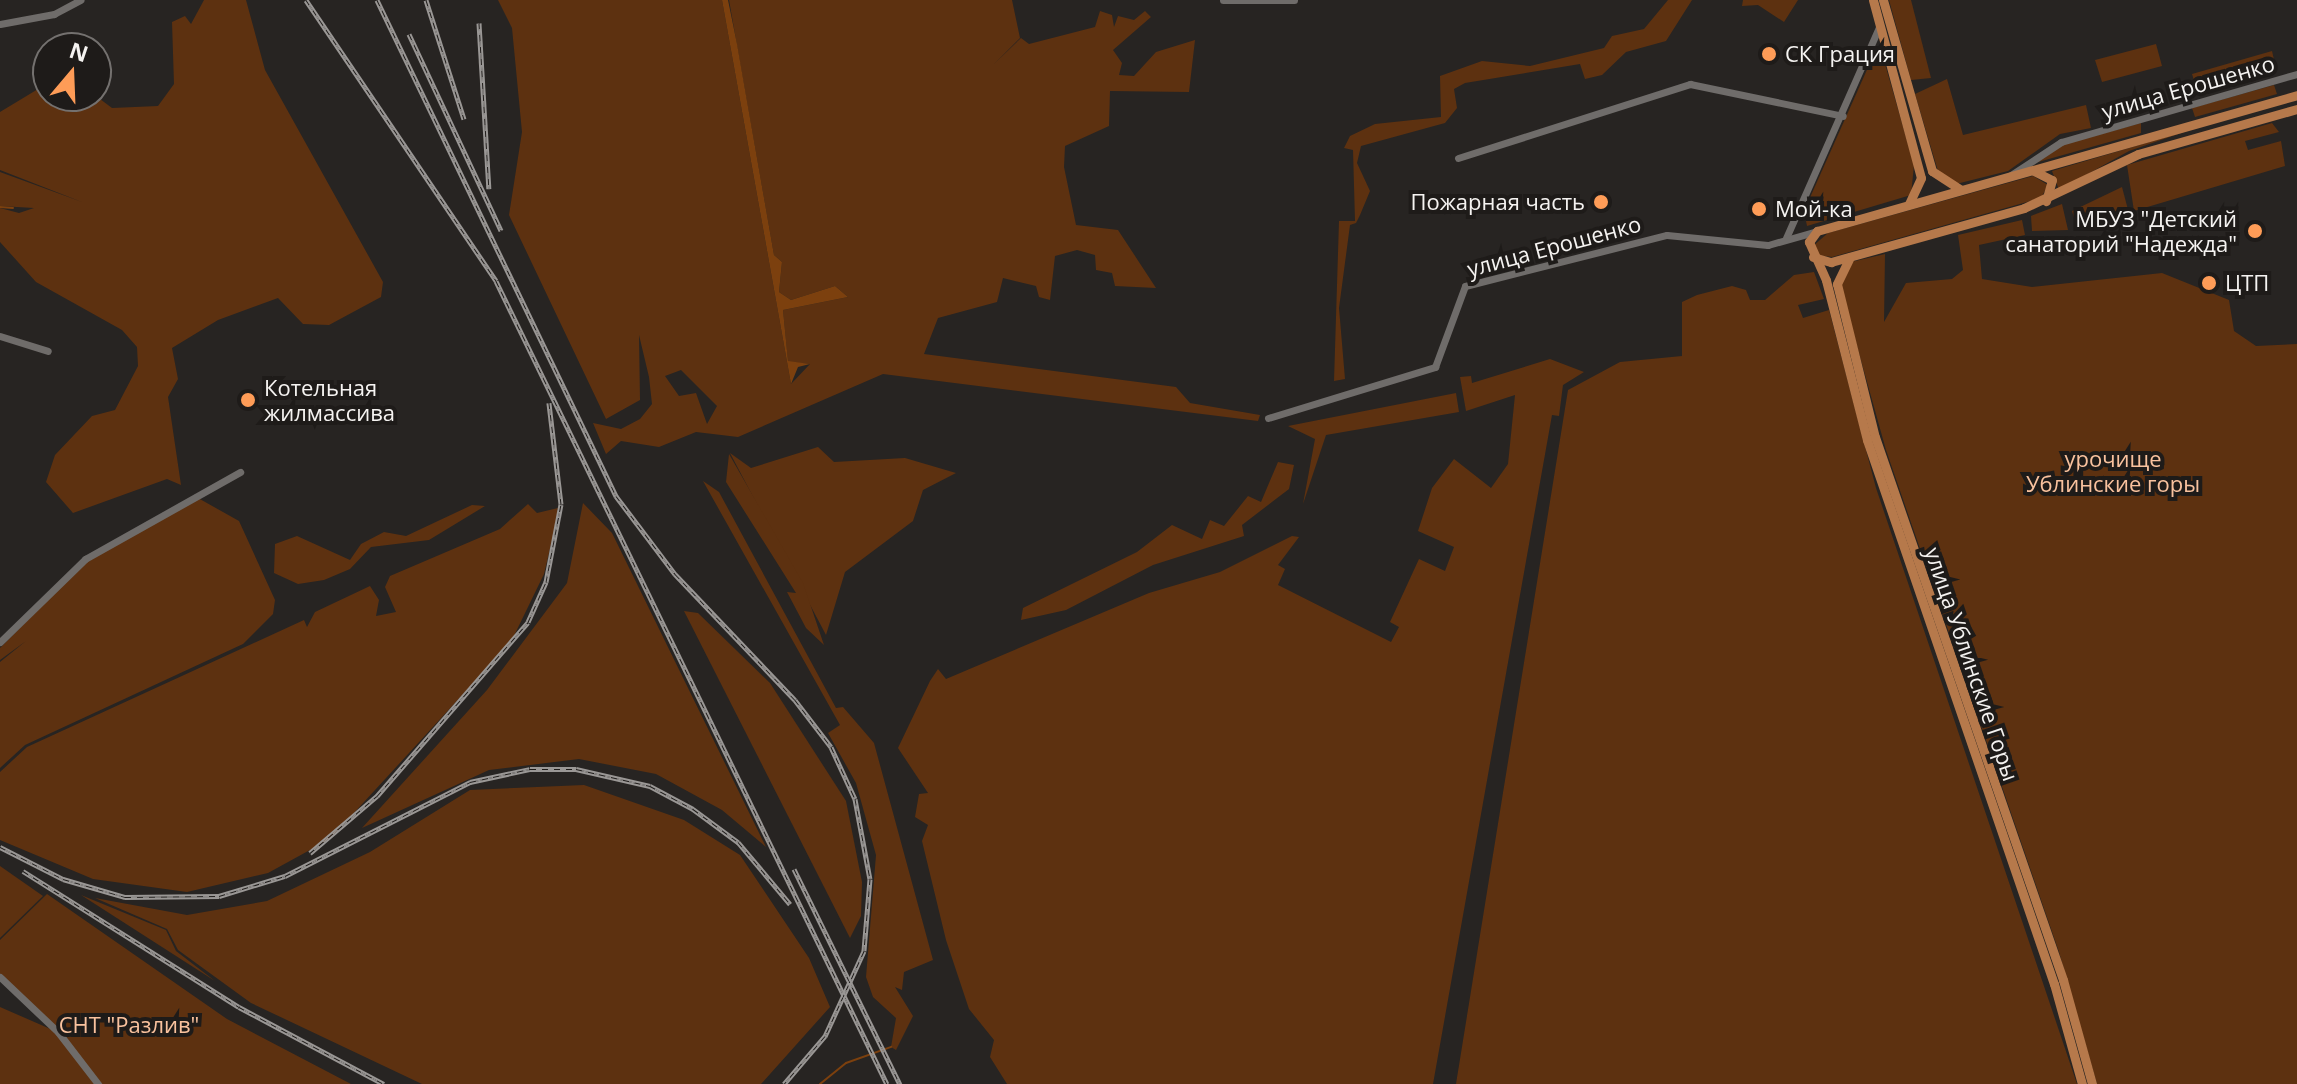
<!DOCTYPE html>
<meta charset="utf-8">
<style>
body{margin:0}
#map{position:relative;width:2297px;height:1084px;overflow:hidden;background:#272422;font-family:"Open Sans",sans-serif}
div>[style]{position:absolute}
.green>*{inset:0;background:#5d3110}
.water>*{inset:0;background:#7c400e}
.stream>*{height:2px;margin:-1px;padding:0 1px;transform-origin:1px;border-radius:1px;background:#7c400e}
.minor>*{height:7px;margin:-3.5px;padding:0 3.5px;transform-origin:3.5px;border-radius:3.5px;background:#6f6c6a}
.major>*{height:9px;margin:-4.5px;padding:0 4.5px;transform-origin:4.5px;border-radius:4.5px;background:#b6794b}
.rail>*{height:5px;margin-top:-2.5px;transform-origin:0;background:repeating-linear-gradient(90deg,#1e1b19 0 6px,#9a9795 0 12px);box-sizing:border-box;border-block:2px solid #9a9795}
.dots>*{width:22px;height:22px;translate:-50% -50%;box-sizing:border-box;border:4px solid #1e1b19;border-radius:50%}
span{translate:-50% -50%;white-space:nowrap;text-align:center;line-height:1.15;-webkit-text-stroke:8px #1e1b19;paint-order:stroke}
.poi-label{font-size:22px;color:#f5f3f1}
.left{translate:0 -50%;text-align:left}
.right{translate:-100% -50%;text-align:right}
.street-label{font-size:22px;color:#f5f3f1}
.park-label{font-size:22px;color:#f9c29e}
.north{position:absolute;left:32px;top:32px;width:80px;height:80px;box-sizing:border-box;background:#1e1b19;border:2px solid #74716f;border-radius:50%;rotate:19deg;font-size:22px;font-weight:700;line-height:32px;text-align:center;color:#f5f3f1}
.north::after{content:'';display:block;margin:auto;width:28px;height:36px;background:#fe9c57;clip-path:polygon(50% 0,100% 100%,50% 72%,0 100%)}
</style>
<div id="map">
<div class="green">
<div style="clip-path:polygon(204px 0,246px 0,265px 70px,383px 282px,381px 297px,329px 325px,303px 324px,278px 298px,218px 320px,172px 348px,178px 379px,168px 397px,181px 485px,167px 479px,73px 513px,46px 482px,55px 455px,92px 416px,115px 410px,138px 366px,137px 347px,122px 330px,36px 282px,0 242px,0 208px,19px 213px,34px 208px,0 206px,0 172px,82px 202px,0 170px,0 112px,48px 83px,48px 96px,96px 96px,112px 108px,158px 106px,174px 84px,172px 22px,185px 16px,191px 24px)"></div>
<div style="clip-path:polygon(evenodd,498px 0,722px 0,791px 384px,810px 364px,788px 362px,783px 310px,848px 297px,835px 286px,791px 300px,779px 292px,782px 262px,774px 255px,729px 0,1012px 0,1020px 38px,994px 64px,1021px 38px,1029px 44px,1095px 27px,1100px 11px,1112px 15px,1114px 27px,1118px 16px,1134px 20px,1145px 11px,1151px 17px,1113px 50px,1122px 63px,1119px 75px,1134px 76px,1156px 52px,1195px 40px,1189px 92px,1110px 91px,1109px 126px,1065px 146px,1064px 167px,1076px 225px,1118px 230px,1156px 288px,1115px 286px,1112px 273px,1096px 270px,1095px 255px,1077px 250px,1055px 256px,1050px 300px,1039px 297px,1036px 286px,1003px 278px,997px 302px,938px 318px,924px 354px,1176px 387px,1190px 403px,1260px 415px,1258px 421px,883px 374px,738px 437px,696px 432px,659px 447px,621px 441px,606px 454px,593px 423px,621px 429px,640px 419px,652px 404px,649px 377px,639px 335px,640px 400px,606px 419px,509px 215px,522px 132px,512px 28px,498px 0,681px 370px,717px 406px,707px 424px,696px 393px,679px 396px,665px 376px,681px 370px)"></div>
<div style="clip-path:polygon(1668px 0,1692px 0,1666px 41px,1626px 52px,1602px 75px,1585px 79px,1580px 64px,1465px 83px,1454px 89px,1457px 108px,1445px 123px,1361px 146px,1357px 163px,1370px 191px,1360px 215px,1356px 223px,1350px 225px,1339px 308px,1345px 379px,1334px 381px,1339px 221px,1355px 221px,1353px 150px,1344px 148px,1350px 136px,1375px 124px,1441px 117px,1440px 76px,1482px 61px,1530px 66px,1604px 48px,1612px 36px,1644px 29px)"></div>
<div style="clip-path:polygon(1743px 0,1798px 0,1784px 22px,1758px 5px,1742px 6px)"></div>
<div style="clip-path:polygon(1889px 0,1911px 0,1931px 78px,1911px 80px)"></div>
<div style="clip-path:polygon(2156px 44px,2162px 66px,2102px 82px,2095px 60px)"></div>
<div style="clip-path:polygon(2272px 51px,2275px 64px,2196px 87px,2192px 74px)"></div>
<div style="clip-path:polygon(1874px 54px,1883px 57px,1914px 165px,1911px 195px,1807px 226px,1804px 211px)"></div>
<div style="clip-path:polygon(1947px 79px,1963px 135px,2086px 105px,2091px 128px,2060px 134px,2008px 171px,1956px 184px,1938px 171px,1915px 94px)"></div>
<div style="clip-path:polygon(2274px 85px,2277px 94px,2195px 117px,2192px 108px)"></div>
<div style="clip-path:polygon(2141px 123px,2141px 133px,2028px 165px,2058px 146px)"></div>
<div style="clip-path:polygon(2272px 123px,2279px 132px,2245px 141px,2248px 150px,2281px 141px,2285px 166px,2134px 211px,2127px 165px)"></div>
<div style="clip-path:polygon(2193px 129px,2129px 151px,2059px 190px,2052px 171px)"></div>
<div style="clip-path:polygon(2033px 176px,2048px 185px,2041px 198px,1832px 257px,1817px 255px,1813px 246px,1828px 233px)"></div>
<div style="clip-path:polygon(2122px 187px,2132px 225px,2077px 228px,2072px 211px)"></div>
<div style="clip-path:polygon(2062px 204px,2068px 230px,2032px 231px,2031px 216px)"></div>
<div style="clip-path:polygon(2022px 220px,2025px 235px,1979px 245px,1982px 279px,2032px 287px,2162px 273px,2229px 300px,2234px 331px,2256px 346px,2297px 344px,2297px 1084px,2097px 1084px,2059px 952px,1886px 450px,1840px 285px,1851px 262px,1885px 254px,1884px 322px,1906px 283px,1952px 279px,1963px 270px,1958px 235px)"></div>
<div style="clip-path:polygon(1814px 272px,1824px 299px,1798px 305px,1803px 318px,1829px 310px,1876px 488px,2077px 1084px,1456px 1084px,1568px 390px,1620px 362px,1682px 356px,1682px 302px,1697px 295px,1732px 286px,1746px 290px,1750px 300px,1765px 300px,1794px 275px)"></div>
<div style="clip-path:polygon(1550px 359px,1584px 372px,1563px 385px,1559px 416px,1552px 415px,1433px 1084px,1007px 1084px,990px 1057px,994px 1040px,969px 1009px,946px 940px,922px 841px,928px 825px,915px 817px,919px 794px,928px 793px,898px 748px,930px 681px,938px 669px,946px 679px,1149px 593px,1220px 572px,1292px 536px,1299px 537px,1278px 565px,1285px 569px,1278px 585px,1391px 642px,1399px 627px,1390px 622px,1419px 559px,1445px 571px,1454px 547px,1418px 531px,1432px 488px,1454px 459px,1491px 488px,1508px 464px,1515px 395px,1466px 411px,1460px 377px,1471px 376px,1472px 383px)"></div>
<div style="clip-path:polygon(1456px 393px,1459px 412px,1326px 435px,1303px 504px,1315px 439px,1288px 426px)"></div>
<div style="clip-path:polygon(818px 447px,834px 462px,905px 458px,956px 473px,923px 490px,913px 521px,845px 572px,826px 635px,730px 453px,751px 468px)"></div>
<div style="clip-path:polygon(729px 454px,803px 583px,824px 645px,806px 628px,787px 592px,796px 593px,726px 482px)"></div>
<div style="clip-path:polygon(1278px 462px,1294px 465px,1289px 489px,1242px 525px,1244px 536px,1153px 565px,1066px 610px,1021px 620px,1023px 608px,1137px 552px,1172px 525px,1202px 539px,1210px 520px,1224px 526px,1248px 496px,1261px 502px)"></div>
<div style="clip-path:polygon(703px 481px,719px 492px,836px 708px,843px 707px,874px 743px,933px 960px,904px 972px,902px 990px,895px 987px,913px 1016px,896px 1050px,891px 1047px,896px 1018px,873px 997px,866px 977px,876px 855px,856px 783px,828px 733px,840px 725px)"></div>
<div style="clip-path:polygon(198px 498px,239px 521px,275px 600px,273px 614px,243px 644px,25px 745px,0 768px,0 662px,26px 641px,0 660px,0 648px,85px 563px)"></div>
<div style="clip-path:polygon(583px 503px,612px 533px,766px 847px,722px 810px,656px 774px,579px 759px,489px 770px,362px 828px,487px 690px,567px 583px)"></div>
<div style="clip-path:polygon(528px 504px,537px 513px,558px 508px,555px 528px,544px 574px,511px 642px,330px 839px,268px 873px,187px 892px,93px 879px,0 840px,0 772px,27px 747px,304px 620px,307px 627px,315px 612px,370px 586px,379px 600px,376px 616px,396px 612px,385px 587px,390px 576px,500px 529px)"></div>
<div style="clip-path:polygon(472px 505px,485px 506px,429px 540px,371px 547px,350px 569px,324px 580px,298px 584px,274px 573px,275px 544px,297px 536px,350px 560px,361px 544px,384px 532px,406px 536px)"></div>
<div style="clip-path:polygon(684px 611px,698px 613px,770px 683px,846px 801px,862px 882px,861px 916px,850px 938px)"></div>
<div style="clip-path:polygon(584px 785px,684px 820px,740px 855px,809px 958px,830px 1007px,761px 1084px,422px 1084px,251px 1003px,178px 950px,167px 929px,95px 898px,187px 915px,267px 901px,370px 852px,470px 790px)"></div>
<div style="clip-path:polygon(0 866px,43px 896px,0 938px)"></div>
<div style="clip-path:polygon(47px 894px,227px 1019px,351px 1084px,0 1084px,0 1007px,55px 1031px,0 977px,0 940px)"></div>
<div style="clip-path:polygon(81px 895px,166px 930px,176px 951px,215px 981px)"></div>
</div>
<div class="water">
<div style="clip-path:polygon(722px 0,728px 0,737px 44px,774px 255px,782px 262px,779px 292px,791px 300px,835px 286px,848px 297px,783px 310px,788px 361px,810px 364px,798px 367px,791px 384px)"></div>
</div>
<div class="stream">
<div style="left:0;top:207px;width:13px;rotate:4deg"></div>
<div style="left:820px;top:1084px;width:33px;rotate:-39deg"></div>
<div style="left:846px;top:1063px;width:48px;rotate:-19.6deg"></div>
</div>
<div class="minor">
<div style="left:1223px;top:0;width:71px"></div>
<div style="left:0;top:24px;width:55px;rotate:-10.5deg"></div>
<div style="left:54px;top:14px;width:30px;rotate:-28deg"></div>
<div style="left:1458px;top:158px;width:244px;rotate:-17.7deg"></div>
<div style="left:1690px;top:84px;width:156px;rotate:11.8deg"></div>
<div style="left:2011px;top:175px;width:60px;rotate:-33.4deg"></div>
<div style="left:2061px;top:142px;width:246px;rotate:-16.1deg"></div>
<div style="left:1786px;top:238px;width:231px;rotate:-66.2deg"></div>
<div style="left:0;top:336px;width:50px;rotate:17.4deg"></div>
<div style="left:1268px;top:418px;width:175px;rotate:-17deg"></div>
<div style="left:1435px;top:367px;width:86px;rotate:-69.7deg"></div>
<div style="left:1465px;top:286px;width:208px;rotate:-14.2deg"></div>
<div style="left:1667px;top:235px;width:101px;rotate:5.7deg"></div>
<div style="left:1768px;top:245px;width:51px;rotate:-15.9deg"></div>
<div style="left:0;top:642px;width:119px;rotate:-44.3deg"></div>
<div style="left:85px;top:559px;width:178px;rotate:-29.3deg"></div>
<div style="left:0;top:977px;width:80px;rotate:43.5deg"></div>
<div style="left:58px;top:1032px;width:66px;rotate:52.4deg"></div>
</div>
<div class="major">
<div style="left:1873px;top:0;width:184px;rotate:74.9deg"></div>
<div style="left:1921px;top:178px;width:29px;rotate:115deg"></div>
<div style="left:1883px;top:0;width:178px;rotate:74deg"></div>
<div style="left:1932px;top:171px;width:33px;rotate:33deg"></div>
<div style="left:2034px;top:171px;width:20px;rotate:27deg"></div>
<div style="left:2052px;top:180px;width:22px;rotate:106deg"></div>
<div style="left:1813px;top:257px;width:19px;rotate:16deg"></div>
<div style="left:1831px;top:262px;width:200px;rotate:-15.6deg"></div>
<div style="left:2024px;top:208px;width:126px;rotate:-25.3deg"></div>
<div style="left:2138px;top:154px;width:165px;rotate:-15.8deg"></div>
<div style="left:1850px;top:257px;width:30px;rotate:116deg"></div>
<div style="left:1837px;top:284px;width:158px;rotate:76.1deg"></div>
<div style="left:1875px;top:437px;width:575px;rotate:70.9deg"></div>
<div style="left:2063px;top:980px;width:108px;rotate:74.4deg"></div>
<div style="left:2082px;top:1084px;width:104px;rotate:-105.6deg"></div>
<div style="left:2054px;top:984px;width:575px;rotate:-108.97deg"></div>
<div style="left:1867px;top:440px;width:165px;rotate:-104.4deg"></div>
<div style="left:1826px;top:280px;width:42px;rotate:-114.1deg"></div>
<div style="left:1809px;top:242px;width:14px;rotate:-54deg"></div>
<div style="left:1817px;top:231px;width:499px;rotate:-15.8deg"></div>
</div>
<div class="rail">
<div style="left:306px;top:0;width:339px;rotate:55.9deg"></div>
<div style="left:496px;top:281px;width:893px;rotate:64.04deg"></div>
<div style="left:377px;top:0;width:551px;rotate:64.27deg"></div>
<div style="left:616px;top:496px;width:98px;rotate:52.9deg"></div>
<div style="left:675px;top:574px;width:174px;rotate:46.4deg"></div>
<div style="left:795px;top:700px;width:59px;rotate:52.5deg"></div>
<div style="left:831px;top:747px;width:57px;rotate:65.2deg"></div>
<div style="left:855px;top:799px;width:81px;rotate:79.4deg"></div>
<div style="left:870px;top:879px;width:72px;rotate:94.8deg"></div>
<div style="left:864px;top:951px;width:94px;rotate:114.6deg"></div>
<div style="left:825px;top:1036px;width:63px;rotate:130.5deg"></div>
<div style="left:426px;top:0;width:125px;rotate:72.3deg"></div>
<div style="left:479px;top:23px;width:166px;rotate:86.6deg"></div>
<div style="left:409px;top:34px;width:217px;rotate:64.9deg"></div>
<div style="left:0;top:847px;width:71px;rotate:26.9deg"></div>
<div style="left:63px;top:879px;width:65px;rotate:16.2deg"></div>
<div style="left:125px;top:897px;width:94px;rotate:-0.6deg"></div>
<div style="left:219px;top:896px;width:69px;rotate:-16.9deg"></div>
<div style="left:285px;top:876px;width:208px;rotate:-26.9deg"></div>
<div style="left:470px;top:782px;width:61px;rotate:-12.2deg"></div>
<div style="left:530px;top:769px;width:46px"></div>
<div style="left:576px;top:769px;width:76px;rotate:12.9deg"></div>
<div style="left:650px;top:786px;width:49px;rotate:28.1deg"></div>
<div style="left:693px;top:809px;width:56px;rotate:36.3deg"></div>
<div style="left:738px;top:842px;width:81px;rotate:50deg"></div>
<div style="left:310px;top:853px;width:88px;rotate:-40.4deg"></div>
<div style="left:377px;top:796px;width:230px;rotate:-49deg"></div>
<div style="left:528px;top:622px;width:44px;rotate:-65.8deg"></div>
<div style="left:546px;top:582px;width:79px;rotate:-79.1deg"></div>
<div style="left:561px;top:504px;width:102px;rotate:-96.8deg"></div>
<div style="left:794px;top:869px;width:240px;rotate:63.8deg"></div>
<div style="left:23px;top:871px;width:255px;rotate:32.2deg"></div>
<div style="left:239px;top:1007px;width:164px;rotate:28deg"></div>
</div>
<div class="dots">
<div style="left:1769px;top:54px;background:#fe9c57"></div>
<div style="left:1601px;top:202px;background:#fe9c57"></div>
<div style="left:1759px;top:209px;background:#fe9c57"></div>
<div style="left:2255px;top:231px;background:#fe9c57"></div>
<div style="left:2209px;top:283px;background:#fe9c57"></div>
<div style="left:248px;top:400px;background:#fe9c57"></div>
</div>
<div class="poi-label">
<span class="left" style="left:1785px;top:54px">СК Грация</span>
<span class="right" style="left:1585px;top:202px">Пожарная часть</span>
<span class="left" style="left:1775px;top:209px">Мой-ка</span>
<span class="right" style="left:2237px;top:231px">МБУЗ "Детский<br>санаторий "Надежда"</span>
<span class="left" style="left:2225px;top:283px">ЦТП</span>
<span class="left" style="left:264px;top:400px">Котельная<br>жилмассива</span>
</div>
<div class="street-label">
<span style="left:2188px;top:87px;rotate:-16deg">улица Ерошенко</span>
<span style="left:1554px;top:246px;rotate:-15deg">улица Ерошенко</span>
<span style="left:1972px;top:664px;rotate:71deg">улица Ублинские Горы</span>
</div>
<div class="park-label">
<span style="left:2113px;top:471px">урочище<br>Ублинские горы</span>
<span style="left:129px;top:1025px">СНТ "Разлив"</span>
</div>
<div class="north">N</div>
</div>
